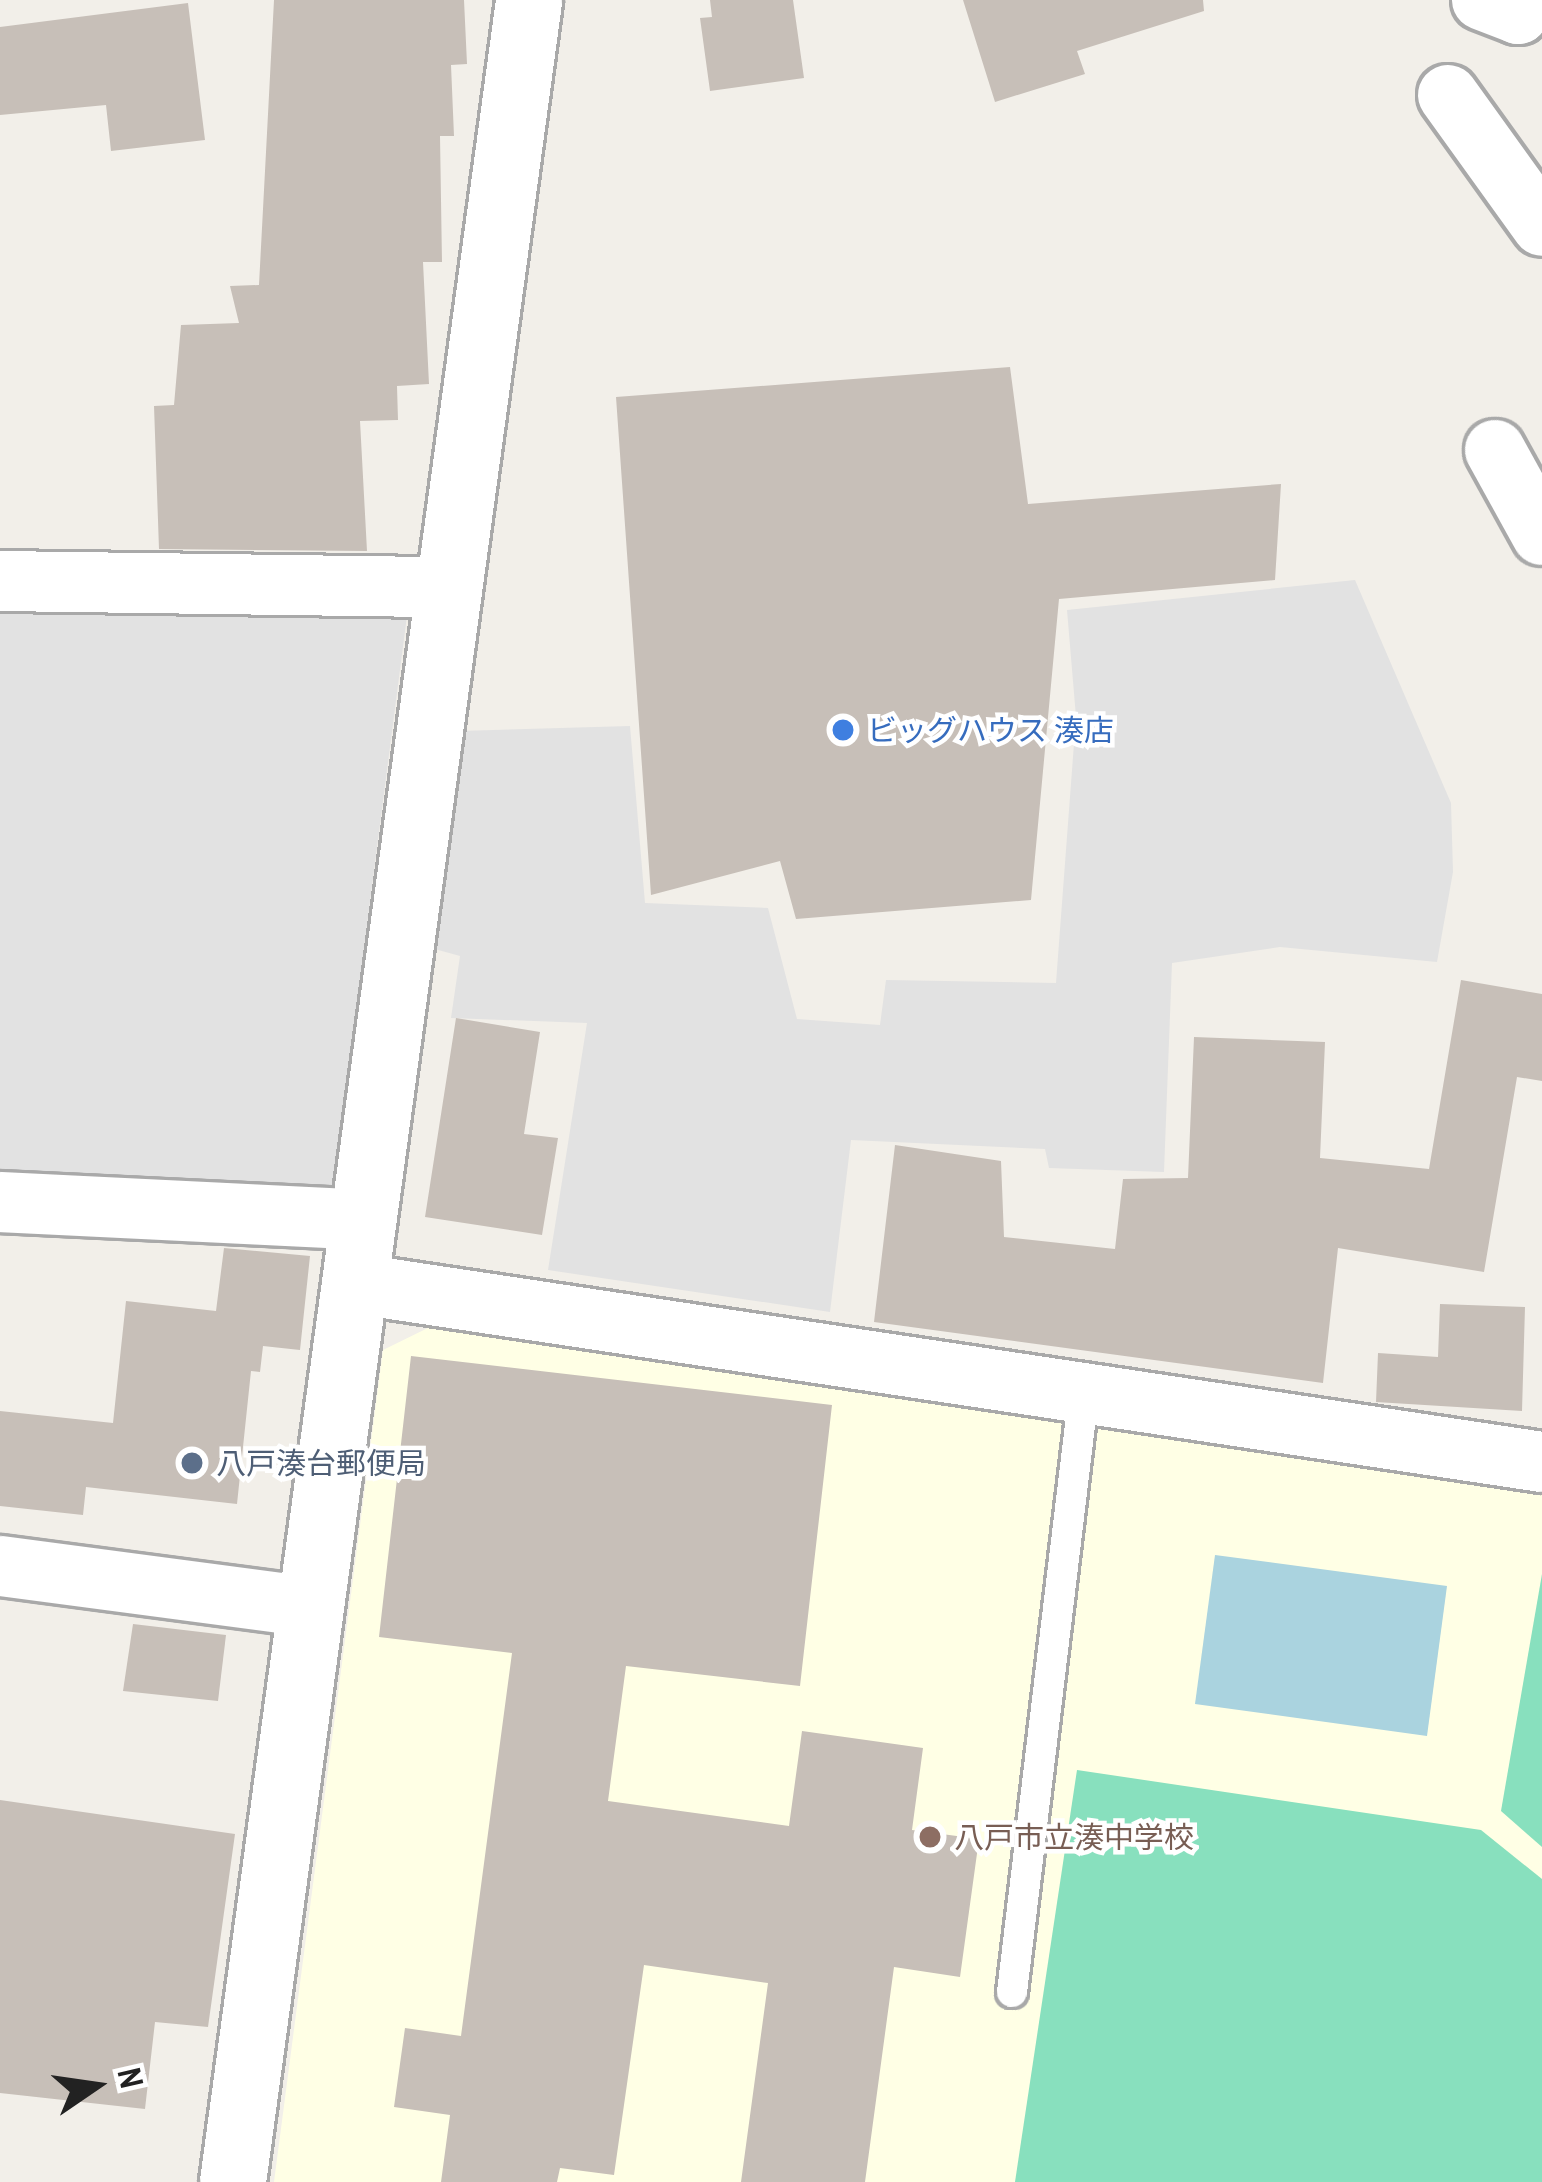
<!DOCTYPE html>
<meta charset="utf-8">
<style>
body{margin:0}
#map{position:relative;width:1542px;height:2182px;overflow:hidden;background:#f2efe9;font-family:"Archivo Narrow","Noto Sans JP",sans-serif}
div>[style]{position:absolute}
.education>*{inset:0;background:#ffffe5}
.pitch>*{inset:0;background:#88e0be}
.parking>*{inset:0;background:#e2e2e2}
.water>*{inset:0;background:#aad3df}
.building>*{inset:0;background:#c7bfb8}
.roads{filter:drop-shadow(3px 0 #a9a9a9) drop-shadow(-3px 0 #a9a9a9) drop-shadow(0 3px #a9a9a9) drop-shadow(0 -3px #a9a9a9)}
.service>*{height:30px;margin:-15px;padding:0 15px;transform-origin:15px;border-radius:15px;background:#fff}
.minor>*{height:60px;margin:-30px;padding:0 30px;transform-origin:30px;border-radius:30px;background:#fff}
.tertiary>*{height:66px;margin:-33px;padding:0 33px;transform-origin:33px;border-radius:33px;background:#fff}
.dots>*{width:33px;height:33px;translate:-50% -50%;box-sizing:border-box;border:6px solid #fff;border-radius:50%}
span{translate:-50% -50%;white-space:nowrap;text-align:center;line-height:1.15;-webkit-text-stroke:9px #fff;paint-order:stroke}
.shop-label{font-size:30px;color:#366cbe}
.left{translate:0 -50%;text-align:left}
.service-label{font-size:30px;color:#4e5e75}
.education-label{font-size:30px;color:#785e54}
.north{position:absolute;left:36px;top:2026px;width:120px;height:120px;-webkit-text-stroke:9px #fff;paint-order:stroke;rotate:77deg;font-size:33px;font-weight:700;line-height:48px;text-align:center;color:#222}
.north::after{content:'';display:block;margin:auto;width:42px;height:54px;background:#222;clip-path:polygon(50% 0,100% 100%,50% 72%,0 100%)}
</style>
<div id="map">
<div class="education">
<div style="clip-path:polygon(436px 1324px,1542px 1493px,1542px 2182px,274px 2182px,383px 1350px)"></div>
</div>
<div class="pitch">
<div style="clip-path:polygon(1542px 1574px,1542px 1847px,1501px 1811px)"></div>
<div style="clip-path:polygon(1077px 1770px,1481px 1830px,1542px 1879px,1542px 2182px,1015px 2182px)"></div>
</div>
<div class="parking">
<div style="clip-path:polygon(1355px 580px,1451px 803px,1453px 872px,1437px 962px,1280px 947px,1172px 963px,1164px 1172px,1049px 1168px,1045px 1149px,851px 1140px,830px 1312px,548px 1270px,587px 1023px,451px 1018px,460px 956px,431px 948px,460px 731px,630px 726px,645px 903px,768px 908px,797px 1019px,880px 1025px,886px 980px,1056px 983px,1076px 717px,1067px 610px)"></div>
<div style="clip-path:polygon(0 599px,408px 608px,332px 1195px,314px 1203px,0 1171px)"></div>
</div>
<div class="water">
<div style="clip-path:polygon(1215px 1555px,1447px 1586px,1427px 1736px,1195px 1704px)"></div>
</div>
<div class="building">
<div style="clip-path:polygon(274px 0,464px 0,467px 64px,451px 65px,454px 136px,440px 136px,442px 262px,423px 262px,429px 384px,397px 386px,398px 420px,360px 421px,367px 551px,159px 549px,154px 406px,174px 405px,181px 325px,239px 323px,230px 286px,259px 285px)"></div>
<div style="clip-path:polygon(710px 0,793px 0,804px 78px,710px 91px,700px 18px,712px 17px)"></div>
<div style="clip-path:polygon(963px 0,1203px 0,1204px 11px,1077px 51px,1085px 74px,995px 102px)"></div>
<div style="clip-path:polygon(188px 3px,205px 140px,111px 151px,106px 105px,0 115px,0 27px)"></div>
<div style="clip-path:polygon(1010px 367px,1028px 504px,1281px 484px,1275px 580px,1059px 599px,1031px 900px,796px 919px,780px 861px,651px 895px,616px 397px)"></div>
<div style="clip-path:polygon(1461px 980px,1542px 994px,1542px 1081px,1517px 1077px,1484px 1272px,1338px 1248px,1323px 1383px,874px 1322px,895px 1145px,1001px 1161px,1004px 1237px,1115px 1249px,1123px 1179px,1188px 1178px,1194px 1037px,1325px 1042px,1320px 1158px,1429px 1169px)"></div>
<div style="clip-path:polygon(456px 1018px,540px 1032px,524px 1134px,558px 1138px,542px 1235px,425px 1217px)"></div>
<div style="clip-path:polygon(224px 1248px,310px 1256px,300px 1350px,263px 1346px,260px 1372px,251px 1371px,237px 1504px,86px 1487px,83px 1515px,0 1506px,0 1411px,113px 1423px,126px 1301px,216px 1311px)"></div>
<div style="clip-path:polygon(1440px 1304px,1525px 1307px,1522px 1411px,1376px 1402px,1378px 1353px,1438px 1357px)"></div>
<div style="clip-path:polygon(411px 1356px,832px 1405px,800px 1686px,626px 1666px,608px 1801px,789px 1826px,802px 1731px,923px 1748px,912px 1830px,979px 1839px,960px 1977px,894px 1967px,865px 2182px,741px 2182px,768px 1983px,644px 1965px,614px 2175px,560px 2168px,557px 2182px,441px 2182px,450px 2115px,394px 2107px,405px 2028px,461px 2036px,512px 1653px,379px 1637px)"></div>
<div style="clip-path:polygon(133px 1624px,226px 1635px,218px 1701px,123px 1691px)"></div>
<div style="clip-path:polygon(0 1800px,235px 1834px,208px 2027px,155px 2022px,145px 2109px,0 2093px)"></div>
</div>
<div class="roads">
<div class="service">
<div style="left:1012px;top:1992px;width:604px;rotate:-83.16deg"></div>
</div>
<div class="minor">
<div style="left:1482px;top:0;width:39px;rotate:21deg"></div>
<div style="left:1518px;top:14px;width:18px;rotate:-49deg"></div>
<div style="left:1448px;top:95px;width:161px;rotate:54.3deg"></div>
<div style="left:1495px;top:450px;width:97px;rotate:61.1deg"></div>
<div style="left:0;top:581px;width:446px;rotate:0.8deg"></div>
<div style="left:0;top:1202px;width:365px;rotate:2.8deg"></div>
<div style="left:358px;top:1284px;width:1197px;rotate:8.55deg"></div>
<div style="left:0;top:1566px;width:316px;rotate:7.5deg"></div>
</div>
<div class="tertiary">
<div style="left:233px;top:2182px;width:2202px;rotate:-82.27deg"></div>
</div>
</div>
<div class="dots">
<div style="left:843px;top:730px;background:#3f7fe0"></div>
<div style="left:192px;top:1463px;background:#5c6f8a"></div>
<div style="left:930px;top:1837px;background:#8d6e63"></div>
</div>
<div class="shop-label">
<span class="left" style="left:867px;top:730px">ビッグハウス 湊店</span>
</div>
<div class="service-label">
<span class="left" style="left:216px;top:1463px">八戸湊台郵便局</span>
</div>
<div class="education-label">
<span class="left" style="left:954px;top:1837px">八戸市立湊中学校</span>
</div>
<div class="north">N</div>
</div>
